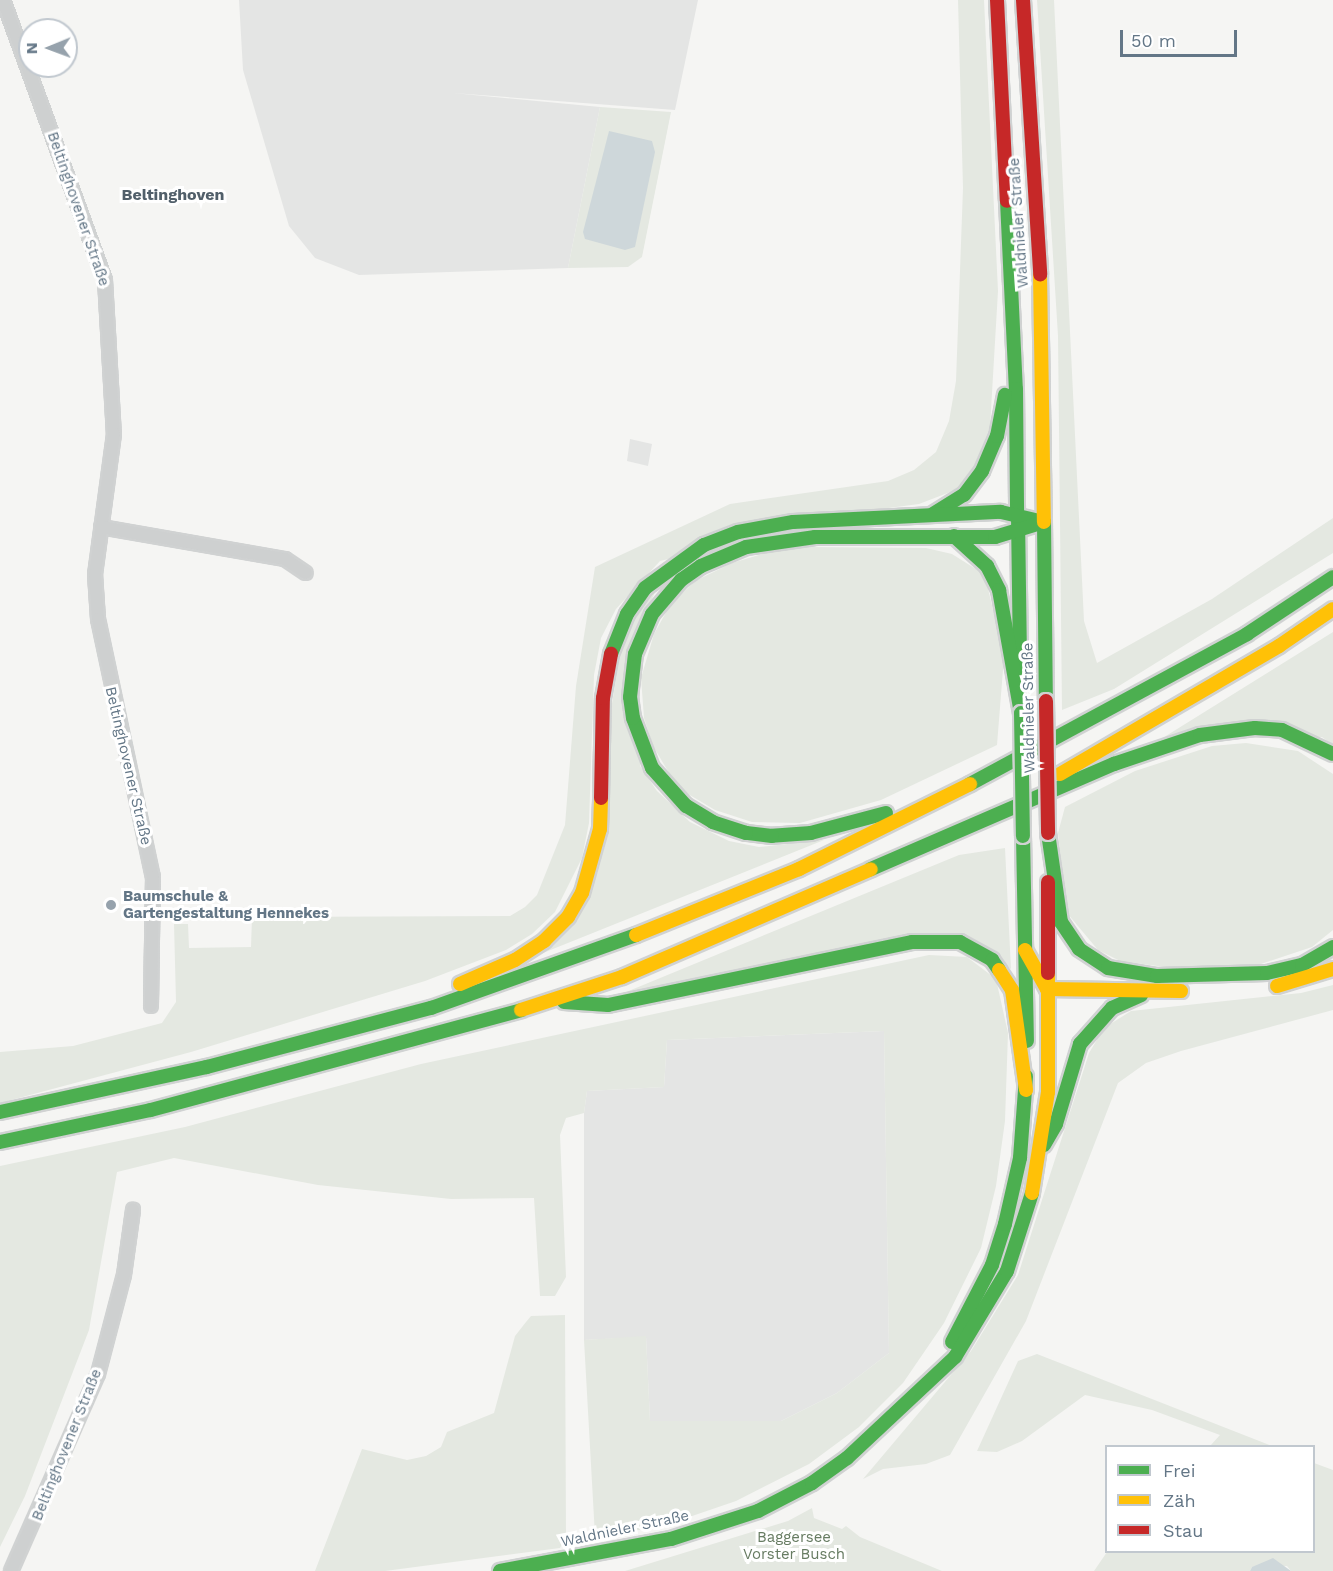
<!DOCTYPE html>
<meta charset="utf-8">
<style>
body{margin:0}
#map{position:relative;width:1333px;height:1571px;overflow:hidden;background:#f5f5f3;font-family:"Work Sans",sans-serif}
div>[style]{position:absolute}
.built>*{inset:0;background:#e4e5e4}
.green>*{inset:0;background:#e4e8e1}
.water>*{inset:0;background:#ced7da}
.roads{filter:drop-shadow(2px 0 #d0d2d2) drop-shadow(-2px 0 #d0d2d2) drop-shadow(0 2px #d0d2d2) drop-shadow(0 -2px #d0d2d2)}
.street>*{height:12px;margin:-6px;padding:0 6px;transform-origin:6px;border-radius:6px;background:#ced0d0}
.fast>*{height:14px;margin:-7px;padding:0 7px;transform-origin:7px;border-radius:7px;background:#4caf50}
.slow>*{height:14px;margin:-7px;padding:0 7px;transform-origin:7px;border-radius:7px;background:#ffc107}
.jam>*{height:14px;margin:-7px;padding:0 7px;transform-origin:7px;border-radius:7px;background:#c62828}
.bridges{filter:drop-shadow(2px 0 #d0d2d2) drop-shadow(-2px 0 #d0d2d2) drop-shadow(0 2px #d0d2d2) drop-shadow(0 -2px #d0d2d2)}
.fast-bridge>*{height:14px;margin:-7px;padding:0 7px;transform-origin:7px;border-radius:7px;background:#4caf50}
.jam-bridge>*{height:14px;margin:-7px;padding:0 7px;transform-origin:7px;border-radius:7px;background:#c62828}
.dots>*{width:16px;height:16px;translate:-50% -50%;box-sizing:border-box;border:3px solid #fff;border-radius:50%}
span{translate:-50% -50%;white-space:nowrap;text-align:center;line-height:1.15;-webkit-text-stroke:6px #fff;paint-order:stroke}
.street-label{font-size:15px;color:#637686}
.poi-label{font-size:15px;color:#637686;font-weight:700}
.left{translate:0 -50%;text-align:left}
.park-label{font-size:15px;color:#677c62}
.neighbourhood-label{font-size:16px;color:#515f6a;font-weight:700}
.legend{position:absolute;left:1105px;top:1445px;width:210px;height:108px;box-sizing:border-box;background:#fff;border:2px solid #c1c8cf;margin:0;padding:8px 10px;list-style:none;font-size:18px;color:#637686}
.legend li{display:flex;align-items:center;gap:12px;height:30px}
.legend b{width:30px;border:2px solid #c1c8cf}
.north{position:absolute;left:18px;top:18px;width:60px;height:60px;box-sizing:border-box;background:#fff;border:2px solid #c1c8cf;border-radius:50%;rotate:269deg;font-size:16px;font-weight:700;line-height:24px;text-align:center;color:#637686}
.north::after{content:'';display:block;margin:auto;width:21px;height:27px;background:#96a2ac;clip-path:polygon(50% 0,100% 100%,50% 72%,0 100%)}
.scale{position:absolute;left:1120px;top:30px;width:117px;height:27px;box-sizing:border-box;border:3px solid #637686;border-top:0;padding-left:8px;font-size:18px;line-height:21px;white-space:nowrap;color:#637686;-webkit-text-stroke:4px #fff;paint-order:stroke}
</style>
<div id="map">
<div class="built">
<div style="clip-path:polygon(239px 0,698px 0,675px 110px,453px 93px,600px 107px,568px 268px,359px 275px,315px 258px,289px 226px,243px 70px)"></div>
<div style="clip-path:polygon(630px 439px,652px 444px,648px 466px,627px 461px)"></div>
<div style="clip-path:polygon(884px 1031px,889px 1353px,837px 1393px,781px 1421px,650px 1421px,646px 1337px,584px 1340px,584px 1113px,587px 1091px,664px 1087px,667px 1040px)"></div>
</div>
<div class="green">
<div style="clip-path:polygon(958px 0,984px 0,998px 291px,990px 427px,974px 467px,958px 489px,919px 504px,881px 509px,660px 561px,616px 609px,601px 638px,594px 675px,589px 823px,582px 858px,555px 912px,532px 934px,506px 950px,425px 981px,191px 1052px,0 1103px,0 1052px,73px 1046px,162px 1023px,176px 1002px,174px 924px,188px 924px,189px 948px,251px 947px,252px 917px,510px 916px,525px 907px,537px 895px,565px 825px,576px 686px,595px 567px,730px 504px,888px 481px,914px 470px,936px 452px,949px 421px,956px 381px,963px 188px)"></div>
<div style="clip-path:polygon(1037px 0,1054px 0,1084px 621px,1097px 663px,1212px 599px,1333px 518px,1333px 553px,1114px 689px,1062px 710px,1058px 336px)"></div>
<div style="clip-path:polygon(600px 107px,671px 112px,642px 257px,628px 267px,568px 268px)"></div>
<div style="clip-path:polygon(810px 547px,926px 548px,952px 554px,979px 571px,986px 580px,1004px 657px,997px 745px,881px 800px,800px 823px,752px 822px,715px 810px,678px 788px,653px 746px,644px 718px,641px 678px,654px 634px,670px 605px,695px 581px,732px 563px,776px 550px)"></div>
<div style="clip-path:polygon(657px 588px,640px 624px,640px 766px,657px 791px,690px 822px,729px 841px,759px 847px,824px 840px,538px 955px,578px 913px,621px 648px,636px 615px)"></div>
<div style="clip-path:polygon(1333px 632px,1333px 745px,1322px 737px,1161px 739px)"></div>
<div style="clip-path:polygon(1246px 743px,1298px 751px,1333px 774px,1333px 930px,1312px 947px,1258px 965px,1165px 967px,1120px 961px,1098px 950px,1067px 913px,1058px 833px,1065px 807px,1135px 771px,1212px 746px)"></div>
<div style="clip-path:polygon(1005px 848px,1011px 969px,966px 937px,614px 997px,959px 855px)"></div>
<div style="clip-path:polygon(929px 955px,967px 957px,996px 979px,1008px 1033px,1005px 1121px,996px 1186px,981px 1248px,944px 1323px,903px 1383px,859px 1427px,809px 1464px,736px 1501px,660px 1527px,595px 1536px,584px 1340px,646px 1336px,650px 1421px,781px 1421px,837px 1393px,889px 1353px,884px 1031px,667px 1040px,664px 1087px,587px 1091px,584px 1113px,566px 1118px,560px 1135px,566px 1277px,555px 1296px,540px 1296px,534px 1198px,451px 1199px,318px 1185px,174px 1158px,117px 1172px,89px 1330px,25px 1496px,0 1547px,0 1166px,185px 1127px,421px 1064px)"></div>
<div style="clip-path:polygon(1333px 985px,1333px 1010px,1181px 1051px,1146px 1063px,1118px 1083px,1026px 1321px,950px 1455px,926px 1464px,883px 1469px,863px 1479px,971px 1351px,1018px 1275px,1089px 1053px,1104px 1028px,1131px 1011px,1301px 993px)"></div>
<div style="clip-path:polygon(565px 1315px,566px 1536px,560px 1548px,385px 1571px,315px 1571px,362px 1449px,407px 1460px,426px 1456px,441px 1447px,447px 1432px,494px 1413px,515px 1336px,526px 1322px,531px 1316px)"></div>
<div style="clip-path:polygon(1037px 1354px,1272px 1446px,1210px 1446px,1220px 1435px,1152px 1410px,1085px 1395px,1022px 1441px,997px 1452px,977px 1451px,1018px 1361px)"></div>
<div style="clip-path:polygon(1314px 1463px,1333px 1470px,1333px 1571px,1291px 1571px,1287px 1566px,1252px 1567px,1250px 1571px,1094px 1571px,1107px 1552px,1314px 1552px)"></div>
<div style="clip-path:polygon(812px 1508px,814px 1518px,842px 1529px,846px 1526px,860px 1537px,942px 1571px,625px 1571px,788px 1521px)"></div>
</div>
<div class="water">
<div style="clip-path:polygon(609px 131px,652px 141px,655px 152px,635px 247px,625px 250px,585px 239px,583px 232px)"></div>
<div style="clip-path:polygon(1273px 1558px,1291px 1571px,1250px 1571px,1252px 1567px)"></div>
</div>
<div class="roads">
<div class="street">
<div style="left:3px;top:0;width:298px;rotate:70deg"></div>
<div style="left:105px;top:280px;width:154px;rotate:86.7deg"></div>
<div style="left:114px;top:434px;width:141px;rotate:97.7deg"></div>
<div style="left:95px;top:574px;width:45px;rotate:86.2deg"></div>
<div style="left:98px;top:619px;width:264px;rotate:78deg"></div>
<div style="left:153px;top:877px;width:129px;rotate:90.9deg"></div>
<div style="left:101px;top:527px;width:187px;rotate:9.9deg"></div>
<div style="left:285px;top:559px;width:25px;rotate:34deg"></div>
<div style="left:11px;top:1571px;width:215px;rotate:-66.2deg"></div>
<div style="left:98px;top:1374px;width:102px;rotate:-75.3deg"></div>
<div style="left:124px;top:1275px;width:66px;rotate:-82.1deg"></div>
</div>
<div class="fast">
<div style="left:1007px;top:201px;width:188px;rotate:87.3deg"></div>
<div style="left:1016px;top:389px;width:124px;rotate:89.5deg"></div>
<div style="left:933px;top:514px;width:36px;rotate:-32deg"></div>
<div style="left:964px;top:495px;width:30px;rotate:-53deg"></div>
<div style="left:982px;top:471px;width:38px;rotate:-67deg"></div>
<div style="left:997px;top:436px;width:42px;rotate:-79deg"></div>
<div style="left:1018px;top:517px;width:151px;rotate:89.2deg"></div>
<div style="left:1044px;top:522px;width:179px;rotate:89.4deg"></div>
<div style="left:954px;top:536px;width:45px;rotate:42.3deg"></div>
<div style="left:987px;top:566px;width:27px;rotate:63deg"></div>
<div style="left:999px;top:590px;width:125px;rotate:79.9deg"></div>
<div style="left:611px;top:654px;width:43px;rotate:-68.2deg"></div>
<div style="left:627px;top:614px;width:32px;rotate:-55deg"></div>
<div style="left:645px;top:588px;width:73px;rotate:-36.1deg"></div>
<div style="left:704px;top:545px;width:36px;rotate:-21deg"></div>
<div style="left:738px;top:532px;width:56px;rotate:-10.3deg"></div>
<div style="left:793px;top:522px;width:208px;rotate:-2.8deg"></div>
<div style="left:1001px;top:512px;width:44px;rotate:13.1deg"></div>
<div style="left:970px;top:784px;width:315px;rotate:-28.4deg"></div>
<div style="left:1247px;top:634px;width:103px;rotate:-33.5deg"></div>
<div style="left:886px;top:813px;width:78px;rotate:165.1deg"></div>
<div style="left:811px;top:833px;width:39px;rotate:176deg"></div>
<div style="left:772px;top:836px;width:26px;rotate:-173deg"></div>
<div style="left:746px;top:833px;width:35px;rotate:-162deg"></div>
<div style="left:713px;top:822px;width:31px;rotate:-149deg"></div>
<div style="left:686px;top:806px;width:51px;rotate:-131.8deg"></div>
<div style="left:652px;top:768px;width:53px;rotate:-110.8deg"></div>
<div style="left:633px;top:718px;width:21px;rotate:-98deg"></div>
<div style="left:630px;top:697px;width:43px;rotate:-83.4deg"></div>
<div style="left:635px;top:654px;width:43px;rotate:-67deg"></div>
<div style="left:652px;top:614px;width:45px;rotate:-49.5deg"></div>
<div style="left:681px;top:580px;width:24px;rotate:-35deg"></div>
<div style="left:701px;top:566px;width:49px;rotate:-22.9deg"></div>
<div style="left:746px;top:547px;width:70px;rotate:-8.2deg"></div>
<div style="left:815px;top:537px;width:180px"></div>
<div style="left:995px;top:537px;width:51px;rotate:-17deg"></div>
<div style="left:1048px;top:833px;width:90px;rotate:81.7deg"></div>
<div style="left:1061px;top:922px;width:32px;rotate:56deg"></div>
<div style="left:1079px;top:949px;width:35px;rotate:33deg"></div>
<div style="left:1108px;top:968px;width:50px;rotate:9.3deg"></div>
<div style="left:1157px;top:976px;width:110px;rotate:-1.6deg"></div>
<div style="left:1267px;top:973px;width:36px;rotate:-13deg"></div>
<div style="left:1302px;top:965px;width:36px;rotate:-30deg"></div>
<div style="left:1023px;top:836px;width:205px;rotate:88.9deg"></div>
<div style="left:871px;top:869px;width:265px;rotate:-23.4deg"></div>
<div style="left:1114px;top:764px;width:91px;rotate:-18.6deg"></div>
<div style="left:1200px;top:735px;width:55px;rotate:-7.3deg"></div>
<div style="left:1255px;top:728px;width:27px;rotate:4deg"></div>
<div style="left:1282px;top:730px;width:56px;rotate:25.2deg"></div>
<div style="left:564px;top:1002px;width:44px;rotate:3.9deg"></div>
<div style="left:608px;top:1005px;width:310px;rotate:-11.7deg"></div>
<div style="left:912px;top:942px;width:48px"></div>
<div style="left:960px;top:942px;width:37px;rotate:29deg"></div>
<div style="left:992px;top:960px;width:12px;rotate:55deg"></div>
<div style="left:0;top:1112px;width:212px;rotate:-12.3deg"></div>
<div style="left:207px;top:1067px;width:232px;rotate:-14.8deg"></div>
<div style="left:431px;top:1008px;width:218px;rotate:-19.6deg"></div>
<div style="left:0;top:1142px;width:154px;rotate:-12deg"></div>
<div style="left:151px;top:1110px;width:383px;rotate:-15.1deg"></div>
<div style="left:1044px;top:1145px;width:24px;rotate:-60deg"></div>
<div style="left:1056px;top:1124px;width:84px;rotate:-73.3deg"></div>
<div style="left:1080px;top:1044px;width:48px;rotate:-48.4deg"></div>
<div style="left:1112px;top:1008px;width:32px;rotate:-24deg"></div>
<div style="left:952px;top:1342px;width:87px;rotate:-62.5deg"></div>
<div style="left:992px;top:1265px;width:43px;rotate:-72.4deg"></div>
<div style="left:1005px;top:1224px;width:68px;rotate:-77.2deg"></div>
<div style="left:1020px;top:1158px;width:82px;rotate:-85.8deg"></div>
<div style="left:500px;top:1571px;width:174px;rotate:-10.6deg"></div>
<div style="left:671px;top:1539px;width:91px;rotate:-17.8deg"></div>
<div style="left:758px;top:1511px;width:61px;rotate:-27.4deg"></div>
<div style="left:812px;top:1483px;width:43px;rotate:-35.5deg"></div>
<div style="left:847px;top:1458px;width:148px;rotate:-43.1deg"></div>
<div style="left:955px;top:1357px;width:100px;rotate:-58.8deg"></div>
<div style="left:1007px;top:1271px;width:82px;rotate:-72.2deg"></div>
</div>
<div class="slow">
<div style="left:1040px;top:274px;width:248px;rotate:89.1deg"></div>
<div style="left:1060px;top:774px;width:254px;rotate:-30.3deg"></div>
<div style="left:1279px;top:646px;width:65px;rotate:-34.4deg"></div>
<div style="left:636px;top:935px;width:176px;rotate:-22deg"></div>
<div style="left:799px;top:869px;width:191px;rotate:-26.4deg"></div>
<div style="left:1025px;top:950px;width:45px;rotate:60.6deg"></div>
<div style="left:1047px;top:989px;width:134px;rotate:0.9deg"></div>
<div style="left:999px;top:970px;width:24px;rotate:57deg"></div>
<div style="left:1012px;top:990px;width:101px;rotate:82deg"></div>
<div style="left:460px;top:984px;width:60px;rotate:-23.6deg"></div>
<div style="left:515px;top:960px;width:35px;rotate:-33deg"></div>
<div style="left:544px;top:941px;width:34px;rotate:-45deg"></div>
<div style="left:568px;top:917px;width:28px;rotate:-60deg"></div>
<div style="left:582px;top:893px;width:66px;rotate:-74.3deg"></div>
<div style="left:600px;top:829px;width:31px;rotate:-88deg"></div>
<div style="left:1277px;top:986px;width:59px;rotate:-16.9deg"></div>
<div style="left:521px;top:1010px;width:106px;rotate:-18.1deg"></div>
<div style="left:622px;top:977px;width:271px;rotate:-23.4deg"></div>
<div style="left:1032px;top:1193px;width:102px;rotate:-81deg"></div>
<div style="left:1048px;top:1092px;width:119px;rotate:-90deg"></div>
</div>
<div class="jam">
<div style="left:997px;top:0;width:201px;rotate:87.2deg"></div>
<div style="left:1023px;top:0;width:275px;rotate:86.4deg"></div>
<div style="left:601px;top:798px;width:100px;rotate:-88.9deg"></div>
<div style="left:603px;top:698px;width:45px;rotate:-79.7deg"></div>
<div style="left:1048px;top:882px;width:91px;rotate:90deg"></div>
</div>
</div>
<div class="bridges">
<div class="fast-bridge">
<div style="left:1021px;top:713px;width:123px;rotate:89.1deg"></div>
</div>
<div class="jam-bridge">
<div style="left:1046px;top:701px;width:132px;rotate:89.1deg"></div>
</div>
</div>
<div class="dots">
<div style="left:111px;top:905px;background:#96a2ac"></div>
</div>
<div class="street-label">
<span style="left:78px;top:209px;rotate:71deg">Beltinghovener Straße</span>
<span style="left:1019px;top:223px;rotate:-94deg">Waldnieler Straße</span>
<span style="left:1029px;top:708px;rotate:-91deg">Waldnieler Straße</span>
<span style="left:128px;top:766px;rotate:77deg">Beltinghovener Straße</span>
<span style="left:67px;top:1445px;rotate:-68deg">Beltinghovener Straße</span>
<span style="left:625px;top:1529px;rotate:-12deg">Waldnieler Straße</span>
</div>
<div class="poi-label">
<span class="left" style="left:123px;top:905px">Baumschule &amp;<br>Gartengestaltung Hennekes</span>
</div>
<div class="park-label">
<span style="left:794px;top:1546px">Baggersee<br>Vorster Busch</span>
</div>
<div class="neighbourhood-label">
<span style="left:173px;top:195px">Beltinghoven</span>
</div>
<ul class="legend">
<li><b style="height:8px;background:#4caf50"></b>Frei</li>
<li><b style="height:8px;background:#ffc107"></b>Zäh</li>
<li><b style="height:8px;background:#c62828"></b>Stau</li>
</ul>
<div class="north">N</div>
<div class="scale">50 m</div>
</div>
